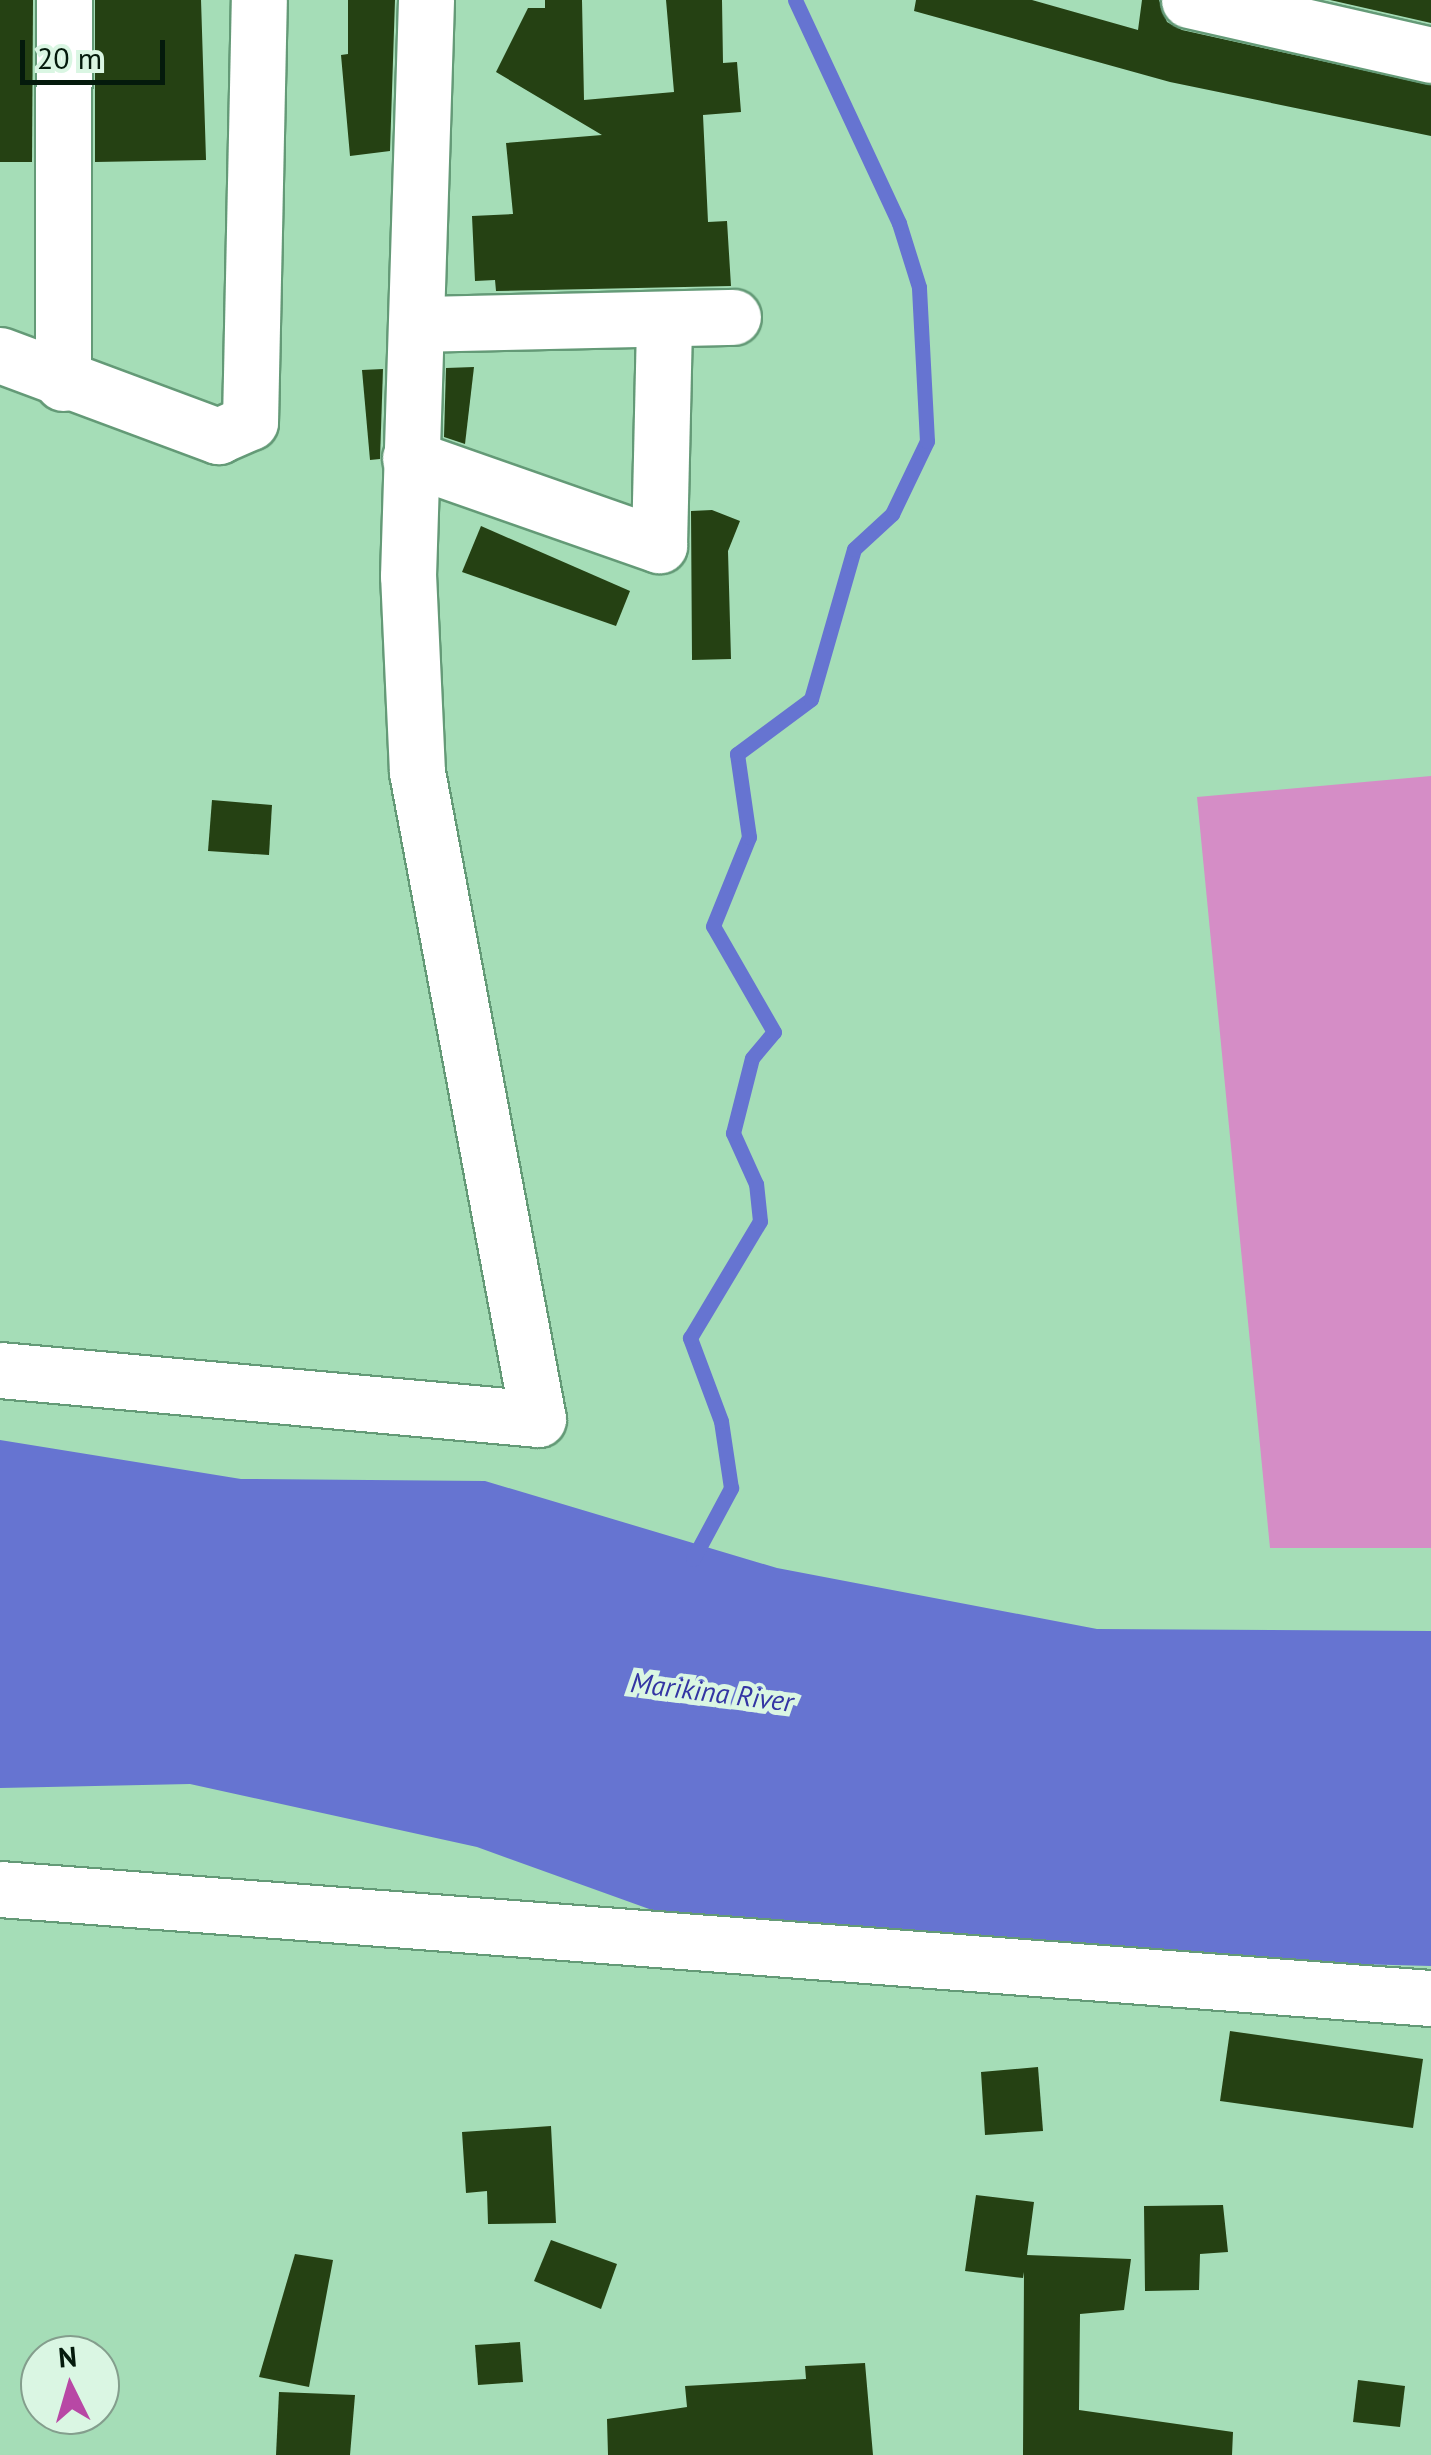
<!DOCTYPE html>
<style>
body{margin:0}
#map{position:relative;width:1431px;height:2455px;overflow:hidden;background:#a5ddb7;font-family:"PT Sans",sans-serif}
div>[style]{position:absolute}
.green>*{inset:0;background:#d58dc6}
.water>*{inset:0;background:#6674d1}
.stream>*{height:15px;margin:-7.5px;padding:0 7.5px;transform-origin:7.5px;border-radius:7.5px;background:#6674d1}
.building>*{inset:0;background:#254113}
.roads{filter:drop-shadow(2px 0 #649a77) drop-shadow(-2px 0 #649a77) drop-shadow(0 2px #649a77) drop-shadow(0 -2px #649a77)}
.minor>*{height:55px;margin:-27.5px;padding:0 27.5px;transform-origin:27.5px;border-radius:27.5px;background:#fff}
span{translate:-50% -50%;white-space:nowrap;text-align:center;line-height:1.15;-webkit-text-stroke:10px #daf6e3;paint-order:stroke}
.water-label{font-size:28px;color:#3335a3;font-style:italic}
.north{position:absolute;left:20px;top:2335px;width:100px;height:100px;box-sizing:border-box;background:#daf6e3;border:2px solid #849e8d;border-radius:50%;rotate:355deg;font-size:28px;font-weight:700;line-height:40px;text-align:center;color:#041a0c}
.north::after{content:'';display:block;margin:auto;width:35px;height:45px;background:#b848a5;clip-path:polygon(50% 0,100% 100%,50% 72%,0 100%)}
.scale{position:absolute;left:20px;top:40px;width:145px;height:45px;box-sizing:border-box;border:5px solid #041a0c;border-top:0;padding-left:12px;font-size:30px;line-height:35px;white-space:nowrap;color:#041a0c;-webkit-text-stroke:8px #daf6e3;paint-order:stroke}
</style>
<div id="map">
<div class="green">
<div style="clip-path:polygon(1431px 776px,1431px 1548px,1270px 1548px,1197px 797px)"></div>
</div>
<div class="water">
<div style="clip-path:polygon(0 1440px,241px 1479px,485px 1481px,777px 1568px,1097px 1629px,1431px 1631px,1431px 1966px,1050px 1956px,702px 1928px,477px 1847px,190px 1784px,0 1788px)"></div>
</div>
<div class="stream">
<div style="left:693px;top:1559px;width:81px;rotate:-61.8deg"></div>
<div style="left:731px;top:1488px;width:68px;rotate:-98.5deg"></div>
<div style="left:721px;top:1421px;width:89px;rotate:-110.5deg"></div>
<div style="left:690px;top:1338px;width:136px;rotate:-59.1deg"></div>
<div style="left:760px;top:1221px;width:37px;rotate:-96deg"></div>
<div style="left:756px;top:1184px;width:56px;rotate:-114.3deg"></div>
<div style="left:733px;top:1133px;width:77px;rotate:-75.8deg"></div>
<div style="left:752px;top:1058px;width:34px;rotate:-50deg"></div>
<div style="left:774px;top:1032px;width:122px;rotate:-119.9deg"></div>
<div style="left:713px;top:926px;width:96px;rotate:-68deg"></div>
<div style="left:749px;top:837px;width:84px;rotate:-98.2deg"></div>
<div style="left:737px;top:754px;width:92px;rotate:-36.6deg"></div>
<div style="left:811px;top:699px;width:156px;rotate:-74deg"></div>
<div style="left:854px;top:549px;width:52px;rotate:-42.6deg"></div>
<div style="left:892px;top:514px;width:81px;rotate:-64.4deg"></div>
<div style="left:927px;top:441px;width:154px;rotate:-93deg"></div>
<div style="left:919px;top:287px;width:67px;rotate:-107.4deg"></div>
<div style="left:899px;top:223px;width:246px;rotate:-115deg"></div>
</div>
<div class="building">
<div style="clip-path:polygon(0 0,33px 0,32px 162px,0 162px)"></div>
<div style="clip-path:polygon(95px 0,201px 0,206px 160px,95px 162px)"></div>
<div style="clip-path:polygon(348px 0,395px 0,390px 151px,350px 156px,341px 55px,348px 54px)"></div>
<div style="clip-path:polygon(545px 0,582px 0,584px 100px,674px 92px,666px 0,722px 0,723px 63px,737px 62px,741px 112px,703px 115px,708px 222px,727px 221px,731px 286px,496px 291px,495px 280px,475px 281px,472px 216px,513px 214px,506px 143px,602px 135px,496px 72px,528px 8px,545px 8px)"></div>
<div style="clip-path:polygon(916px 0,1032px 0,1138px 30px,1142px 0,1159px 0,1167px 22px,1182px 30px,1431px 85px,1431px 136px,1170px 82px,914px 11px)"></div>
<div style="clip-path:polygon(1330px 0,1431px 0,1431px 23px)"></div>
<div style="clip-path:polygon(474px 367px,465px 444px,444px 437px,446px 368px)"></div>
<div style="clip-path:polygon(383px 369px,380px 459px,370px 460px,362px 370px)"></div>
<div style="clip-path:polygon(712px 510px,740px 521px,728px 551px,731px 659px,692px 660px,691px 511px)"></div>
<div style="clip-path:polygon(481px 526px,630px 591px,616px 626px,462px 572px)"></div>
<div style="clip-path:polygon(212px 800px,272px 805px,269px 855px,208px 851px)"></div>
<div style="clip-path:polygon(1230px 2031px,1423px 2059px,1413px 2128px,1220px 2101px)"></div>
<div style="clip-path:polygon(1038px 2067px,1043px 2131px,985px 2135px,981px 2072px)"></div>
<div style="clip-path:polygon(551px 2126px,556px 2223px,488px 2224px,487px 2191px,466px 2193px,462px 2132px)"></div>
<div style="clip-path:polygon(976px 2195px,1034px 2202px,1027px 2255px,1131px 2259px,1124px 2310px,1080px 2314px,1079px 2410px,1233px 2432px,1232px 2455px,1023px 2455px,1024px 2272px,1023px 2278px,965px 2271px)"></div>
<div style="clip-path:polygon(1223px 2205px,1228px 2252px,1200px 2254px,1199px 2290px,1145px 2291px,1144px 2206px)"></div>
<div style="clip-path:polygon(551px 2240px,617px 2264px,601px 2309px,534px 2281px)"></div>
<div style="clip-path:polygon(295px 2254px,333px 2260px,309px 2387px,259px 2377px)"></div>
<div style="clip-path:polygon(520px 2342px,523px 2382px,478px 2385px,475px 2345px)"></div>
<div style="clip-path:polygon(865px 2363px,873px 2455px,608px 2455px,607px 2419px,687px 2407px,685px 2386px,806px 2379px,805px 2366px)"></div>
<div style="clip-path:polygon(1358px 2380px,1405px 2386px,1400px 2427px,1353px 2422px)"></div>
<div style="clip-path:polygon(279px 2392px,355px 2395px,350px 2455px,276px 2455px)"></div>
</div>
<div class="roads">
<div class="minor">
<div style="left:1189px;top:0;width:248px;rotate:12.8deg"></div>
<div style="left:419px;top:324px;width:314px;rotate:-1.3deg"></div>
<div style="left:0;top:355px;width:233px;rotate:20.4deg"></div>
<div style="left:218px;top:436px;width:35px;rotate:-24deg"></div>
<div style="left:250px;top:422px;width:422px;rotate:-88.8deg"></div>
<div style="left:63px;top:383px;width:383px;rotate:-89.9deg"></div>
<div style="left:410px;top:458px;width:264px;rotate:19.3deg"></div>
<div style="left:659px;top:545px;width:224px;rotate:-88.7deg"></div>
<div style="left:0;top:1370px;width:540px;rotate:5.2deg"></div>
<div style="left:538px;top:1419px;width:658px;rotate:-100.59deg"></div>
<div style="left:417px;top:772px;width:196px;rotate:-92.6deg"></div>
<div style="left:408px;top:576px;width:576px;rotate:-88.21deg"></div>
<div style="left:0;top:1889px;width:1435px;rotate:4.36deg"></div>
</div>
</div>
<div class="water-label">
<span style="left:712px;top:1692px;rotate:7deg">Marikina River</span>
</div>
<div class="north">N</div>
<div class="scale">20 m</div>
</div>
